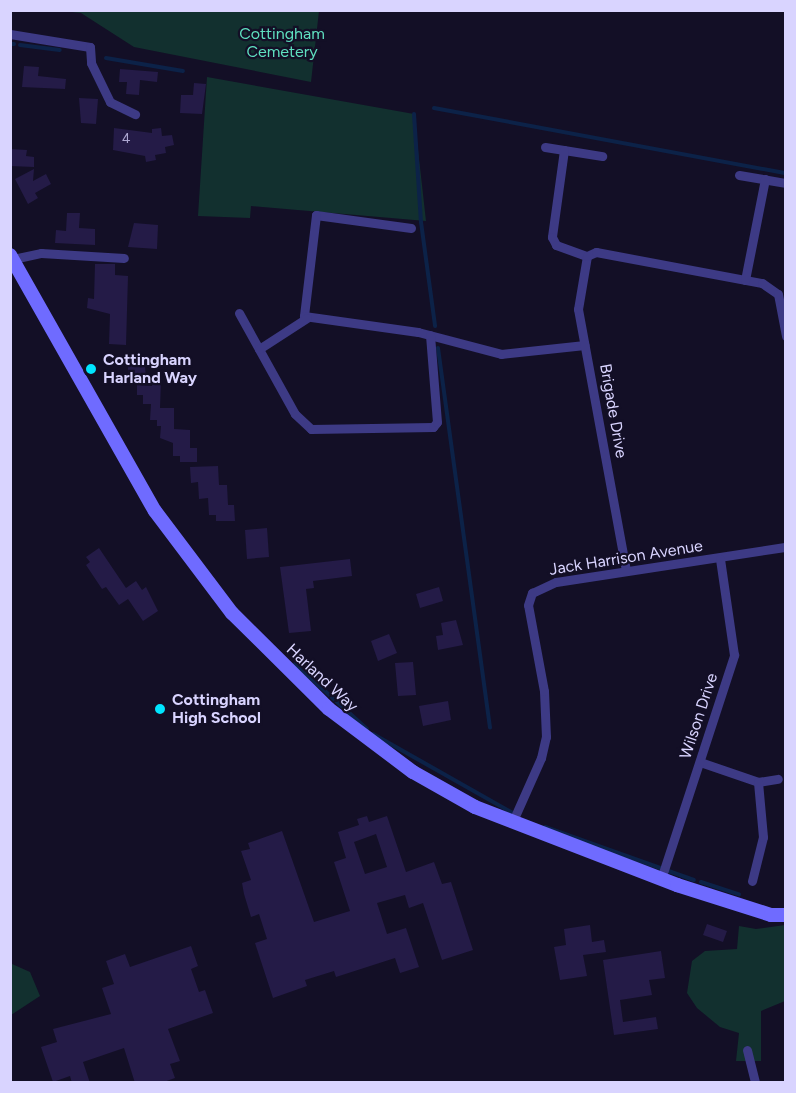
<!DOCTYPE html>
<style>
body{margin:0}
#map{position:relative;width:796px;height:1093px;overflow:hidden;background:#130f26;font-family:Figtree,sans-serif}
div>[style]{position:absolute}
.green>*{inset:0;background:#12302f}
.stream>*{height:4px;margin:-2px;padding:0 2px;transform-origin:2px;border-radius:2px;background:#0c2248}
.building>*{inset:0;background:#241b47}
.street>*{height:9px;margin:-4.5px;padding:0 4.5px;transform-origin:4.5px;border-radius:4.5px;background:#3d3a85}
.secondary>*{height:14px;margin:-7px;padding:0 7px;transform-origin:7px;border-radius:7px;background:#6f6bff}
.dots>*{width:16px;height:16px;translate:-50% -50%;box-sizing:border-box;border:3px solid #130f26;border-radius:50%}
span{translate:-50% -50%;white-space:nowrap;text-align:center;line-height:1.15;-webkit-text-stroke:4.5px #130f26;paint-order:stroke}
.number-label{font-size:14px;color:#aca6d1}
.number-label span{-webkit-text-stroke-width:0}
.park-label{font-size:16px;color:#5fe0c0}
.poi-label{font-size:16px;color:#d9d4ff;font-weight:700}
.left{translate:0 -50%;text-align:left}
.street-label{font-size:16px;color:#d9d4ff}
.frame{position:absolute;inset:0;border:12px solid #d9d4ff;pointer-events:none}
</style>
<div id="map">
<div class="green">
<div style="clip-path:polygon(63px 11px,319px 11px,311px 82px,134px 47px,81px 13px)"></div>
<div style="clip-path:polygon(207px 77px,414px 114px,426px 221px,251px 206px,250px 218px,198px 216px)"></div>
<div style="clip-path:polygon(785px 925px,785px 1001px,761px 1011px,761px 1061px,736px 1061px,739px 1033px,720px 1027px,697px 1008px,687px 993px,692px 961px,705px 951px,737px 949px,739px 926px,756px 929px)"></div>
<div style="clip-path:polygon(12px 964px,30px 972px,40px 996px,11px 1015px)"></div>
</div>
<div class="stream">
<div style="left:10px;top:44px;width:4px"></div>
<div style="left:20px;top:45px;width:40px;rotate:7.1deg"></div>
<div style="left:106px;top:58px;width:78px;rotate:9.6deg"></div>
<div style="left:434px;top:108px;width:358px;rotate:10.5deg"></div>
<div style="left:414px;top:114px;width:108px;rotate:86.3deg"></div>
<div style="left:421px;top:222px;width:105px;rotate:82.3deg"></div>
<div style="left:438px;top:348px;width:383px;rotate:82.2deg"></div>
<div style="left:295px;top:664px;width:97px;rotate:42.1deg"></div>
<div style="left:373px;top:734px;width:164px;rotate:29.5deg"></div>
<div style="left:545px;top:827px;width:158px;rotate:19.6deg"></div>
<div style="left:701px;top:882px;width:40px;rotate:18deg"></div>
</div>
<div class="building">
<div style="clip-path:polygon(24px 66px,39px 67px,38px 76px,66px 79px,65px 89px,22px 87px)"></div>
<div style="clip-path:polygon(120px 69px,158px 72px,157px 82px,140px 80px,139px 95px,126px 94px,127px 82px,119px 82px)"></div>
<div style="clip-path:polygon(194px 83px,206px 84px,202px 114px,180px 113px,181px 95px,193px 95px)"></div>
<div style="clip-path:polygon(79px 98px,98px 99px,96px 124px,81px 123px)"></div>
<div style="clip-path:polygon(114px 128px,152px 133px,152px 129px,161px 128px,162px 136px,172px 135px,174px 145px,165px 147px,166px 153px,155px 155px,156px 160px,146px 162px,145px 156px,113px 150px)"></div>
<div style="clip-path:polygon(10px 149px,27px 150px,26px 156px,34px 157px,34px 167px,10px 166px)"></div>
<div style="clip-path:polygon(34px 169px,33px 181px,46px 174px,51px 184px,35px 193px,38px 198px,28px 204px,15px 179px)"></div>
<div style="clip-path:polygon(67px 213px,80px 213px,79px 228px,95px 229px,95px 245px,55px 243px,56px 230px,66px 231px)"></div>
<div style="clip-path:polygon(134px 223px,158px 225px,157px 249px,128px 247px)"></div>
<div style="clip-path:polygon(95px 264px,115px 264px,115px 275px,128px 276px,126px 345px,109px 344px,110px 314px,87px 308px,88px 298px,94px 299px)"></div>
<div style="clip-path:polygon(128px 355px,144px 355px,146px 378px,128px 378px)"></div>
<div style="clip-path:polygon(152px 380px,161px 380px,160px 408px,174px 408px,174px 429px,190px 430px,190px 448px,197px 448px,197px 462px,180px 462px,180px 456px,173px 456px,173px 443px,160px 438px,161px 426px,157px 426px,157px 420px,150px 420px,151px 404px,143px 404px,143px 395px,137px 395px,137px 385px,152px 386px)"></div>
<div style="clip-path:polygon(218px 466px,219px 485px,227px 485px,228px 505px,234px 505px,235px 521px,216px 521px,216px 515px,209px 515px,208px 498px,199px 499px,198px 482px,191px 483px,190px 467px)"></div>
<div style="clip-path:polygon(267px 528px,269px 557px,247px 559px,245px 530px)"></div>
<div style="clip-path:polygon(99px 548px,126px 588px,136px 581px,142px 590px,146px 587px,158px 611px,143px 621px,128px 599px,119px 605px,106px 587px,102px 589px,86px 565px,90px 562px,86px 557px)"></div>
<div style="clip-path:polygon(350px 559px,352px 576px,313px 581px,314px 588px,306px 589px,311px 631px,289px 633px,280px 567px)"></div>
<div style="clip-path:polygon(439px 587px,443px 601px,420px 608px,416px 594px)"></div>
<div style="clip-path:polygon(456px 620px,463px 645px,438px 650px,436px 636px,443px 635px,441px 623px)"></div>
<div style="clip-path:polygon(389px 634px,397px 653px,378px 661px,371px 641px)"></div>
<div style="clip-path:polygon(413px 662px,416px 695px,398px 696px,395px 663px)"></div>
<div style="clip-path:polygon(448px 701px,451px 720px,423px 726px,419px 706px)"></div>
<div style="clip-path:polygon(evenodd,367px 816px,369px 822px,387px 816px,406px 872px,434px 862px,442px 884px,451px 882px,473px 950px,442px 960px,423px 903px,409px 908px,405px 895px,377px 903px,387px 934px,406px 928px,419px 967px,400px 973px,395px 958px,336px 977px,334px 971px,305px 980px,307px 986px,273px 998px,255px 943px,267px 939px,259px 914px,251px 917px,244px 894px,242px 883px,251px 880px,241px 851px,250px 849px,248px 843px,282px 831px,314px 922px,350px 911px,334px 862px,346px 858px,338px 832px,359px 825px,357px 819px,367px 816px,376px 834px,387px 867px,365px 874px,354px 842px,376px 834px)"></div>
<div style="clip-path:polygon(707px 924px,727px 931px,723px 942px,703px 935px)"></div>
<div style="clip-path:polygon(590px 925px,592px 942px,604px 940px,606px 952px,583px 955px,587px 976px,560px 980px,554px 947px,566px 945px,564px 929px)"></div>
<div style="clip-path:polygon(191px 946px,198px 966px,191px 969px,199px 992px,205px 990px,213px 1013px,168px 1029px,180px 1061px,170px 1064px,175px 1078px,161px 1083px,135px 1083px,124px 1048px,83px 1062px,90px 1083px,72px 1083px,70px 1076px,53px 1082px,41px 1047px,57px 1042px,53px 1029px,111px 1014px,102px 988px,114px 984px,106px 961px,125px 954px,130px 967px)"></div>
<div style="clip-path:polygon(661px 951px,665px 978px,649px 980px,652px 995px,620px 1000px,623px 1022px,656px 1017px,658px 1029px,614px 1035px,603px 960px)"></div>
</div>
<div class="street">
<div style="left:10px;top:34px;width:81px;rotate:9.2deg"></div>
<div style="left:90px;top:47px;width:16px;rotate:86deg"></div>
<div style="left:91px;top:63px;width:43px;rotate:64deg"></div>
<div style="left:110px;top:102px;width:28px;rotate:26deg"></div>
<div style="left:545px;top:147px;width:58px;rotate:9deg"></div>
<div style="left:564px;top:150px;width:88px;rotate:97.9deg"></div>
<div style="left:552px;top:237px;width:9px;rotate:63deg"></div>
<div style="left:556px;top:245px;width:33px;rotate:20deg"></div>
<div style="left:739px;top:175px;width:48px;rotate:9.7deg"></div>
<div style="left:411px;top:228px;width:96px;rotate:-172.2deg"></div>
<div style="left:316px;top:215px;width:102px;rotate:96.8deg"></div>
<div style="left:304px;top:316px;width:115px;rotate:8deg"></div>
<div style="left:418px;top:332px;width:86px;rotate:14.8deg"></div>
<div style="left:501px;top:354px;width:84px;rotate:-6.1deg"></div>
<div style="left:587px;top:256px;width:54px;rotate:99.6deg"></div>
<div style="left:578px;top:309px;width:265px;rotate:79.6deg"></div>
<div style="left:587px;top:256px;width:10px;rotate:-24deg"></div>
<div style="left:596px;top:252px;width:169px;rotate:10.6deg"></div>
<div style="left:762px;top:283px;width:19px;rotate:35deg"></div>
<div style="left:778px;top:294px;width:43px;rotate:79.2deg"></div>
<div style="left:13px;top:259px;width:29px;rotate:-12deg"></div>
<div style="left:41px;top:253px;width:83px;rotate:3.4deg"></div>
<div style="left:745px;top:280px;width:103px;rotate:-78.8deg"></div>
<div style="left:239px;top:313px;width:115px;rotate:61deg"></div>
<div style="left:295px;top:414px;width:22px;rotate:43deg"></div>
<div style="left:311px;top:429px;width:122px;rotate:-0.9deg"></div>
<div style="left:433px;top:427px;width:6px;rotate:-51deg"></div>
<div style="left:437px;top:422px;width:87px;rotate:-94.6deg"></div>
<div style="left:259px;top:349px;width:57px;rotate:-32.9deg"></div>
<div style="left:700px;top:762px;width:61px;rotate:19deg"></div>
<div style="left:758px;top:782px;width:20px;rotate:-9deg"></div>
<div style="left:512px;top:823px;width:71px;rotate:-66deg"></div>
<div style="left:541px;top:758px;width:22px;rotate:-77deg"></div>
<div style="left:546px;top:737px;width:46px;rotate:-92.5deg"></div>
<div style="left:544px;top:691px;width:87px;rotate:-100.5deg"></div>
<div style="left:528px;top:605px;width:13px;rotate:-72deg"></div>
<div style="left:532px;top:593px;width:26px;rotate:-25deg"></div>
<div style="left:556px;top:582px;width:233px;rotate:-8.7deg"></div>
<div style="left:661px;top:879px;width:236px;rotate:-71.9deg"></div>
<div style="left:734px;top:655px;width:97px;rotate:-98.3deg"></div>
<div style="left:752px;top:881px;width:45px;rotate:-76deg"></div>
<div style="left:763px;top:837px;width:55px;rotate:-95.2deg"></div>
<div style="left:747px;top:1050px;width:33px;rotate:76deg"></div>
</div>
<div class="secondary">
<div style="left:10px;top:255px;width:294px;rotate:60.5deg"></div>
<div style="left:155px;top:511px;width:128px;rotate:53deg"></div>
<div style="left:232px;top:613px;width:136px;rotate:44.7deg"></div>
<div style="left:329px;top:709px;width:105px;rotate:36.9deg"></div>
<div style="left:413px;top:772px;width:71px;rotate:29.4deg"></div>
<div style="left:475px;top:807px;width:217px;rotate:21.1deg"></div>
<div style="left:677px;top:885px;width:99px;rotate:17.7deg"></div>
<div style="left:771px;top:915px;width:15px"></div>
</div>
<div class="dots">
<div style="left:91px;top:369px;background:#00e5ff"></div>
<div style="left:160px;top:709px;background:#00e5ff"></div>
</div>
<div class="number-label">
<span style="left:126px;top:139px">4</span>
</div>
<div class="park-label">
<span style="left:282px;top:43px">Cottingham<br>Cemetery</span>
</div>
<div class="poi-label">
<span class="left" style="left:103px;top:369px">Cottingham<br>Harland Way</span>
<span class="left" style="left:172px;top:709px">Cottingham<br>High School</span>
</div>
<div class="street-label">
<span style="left:613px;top:411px;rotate:80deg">Brigade Drive</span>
<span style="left:626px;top:558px;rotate:-9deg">Jack Harrison Avenue</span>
<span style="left:322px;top:678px;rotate:43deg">Harland Way</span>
<span style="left:699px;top:716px;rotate:-72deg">Wilson Drive</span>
</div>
<div class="frame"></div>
</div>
